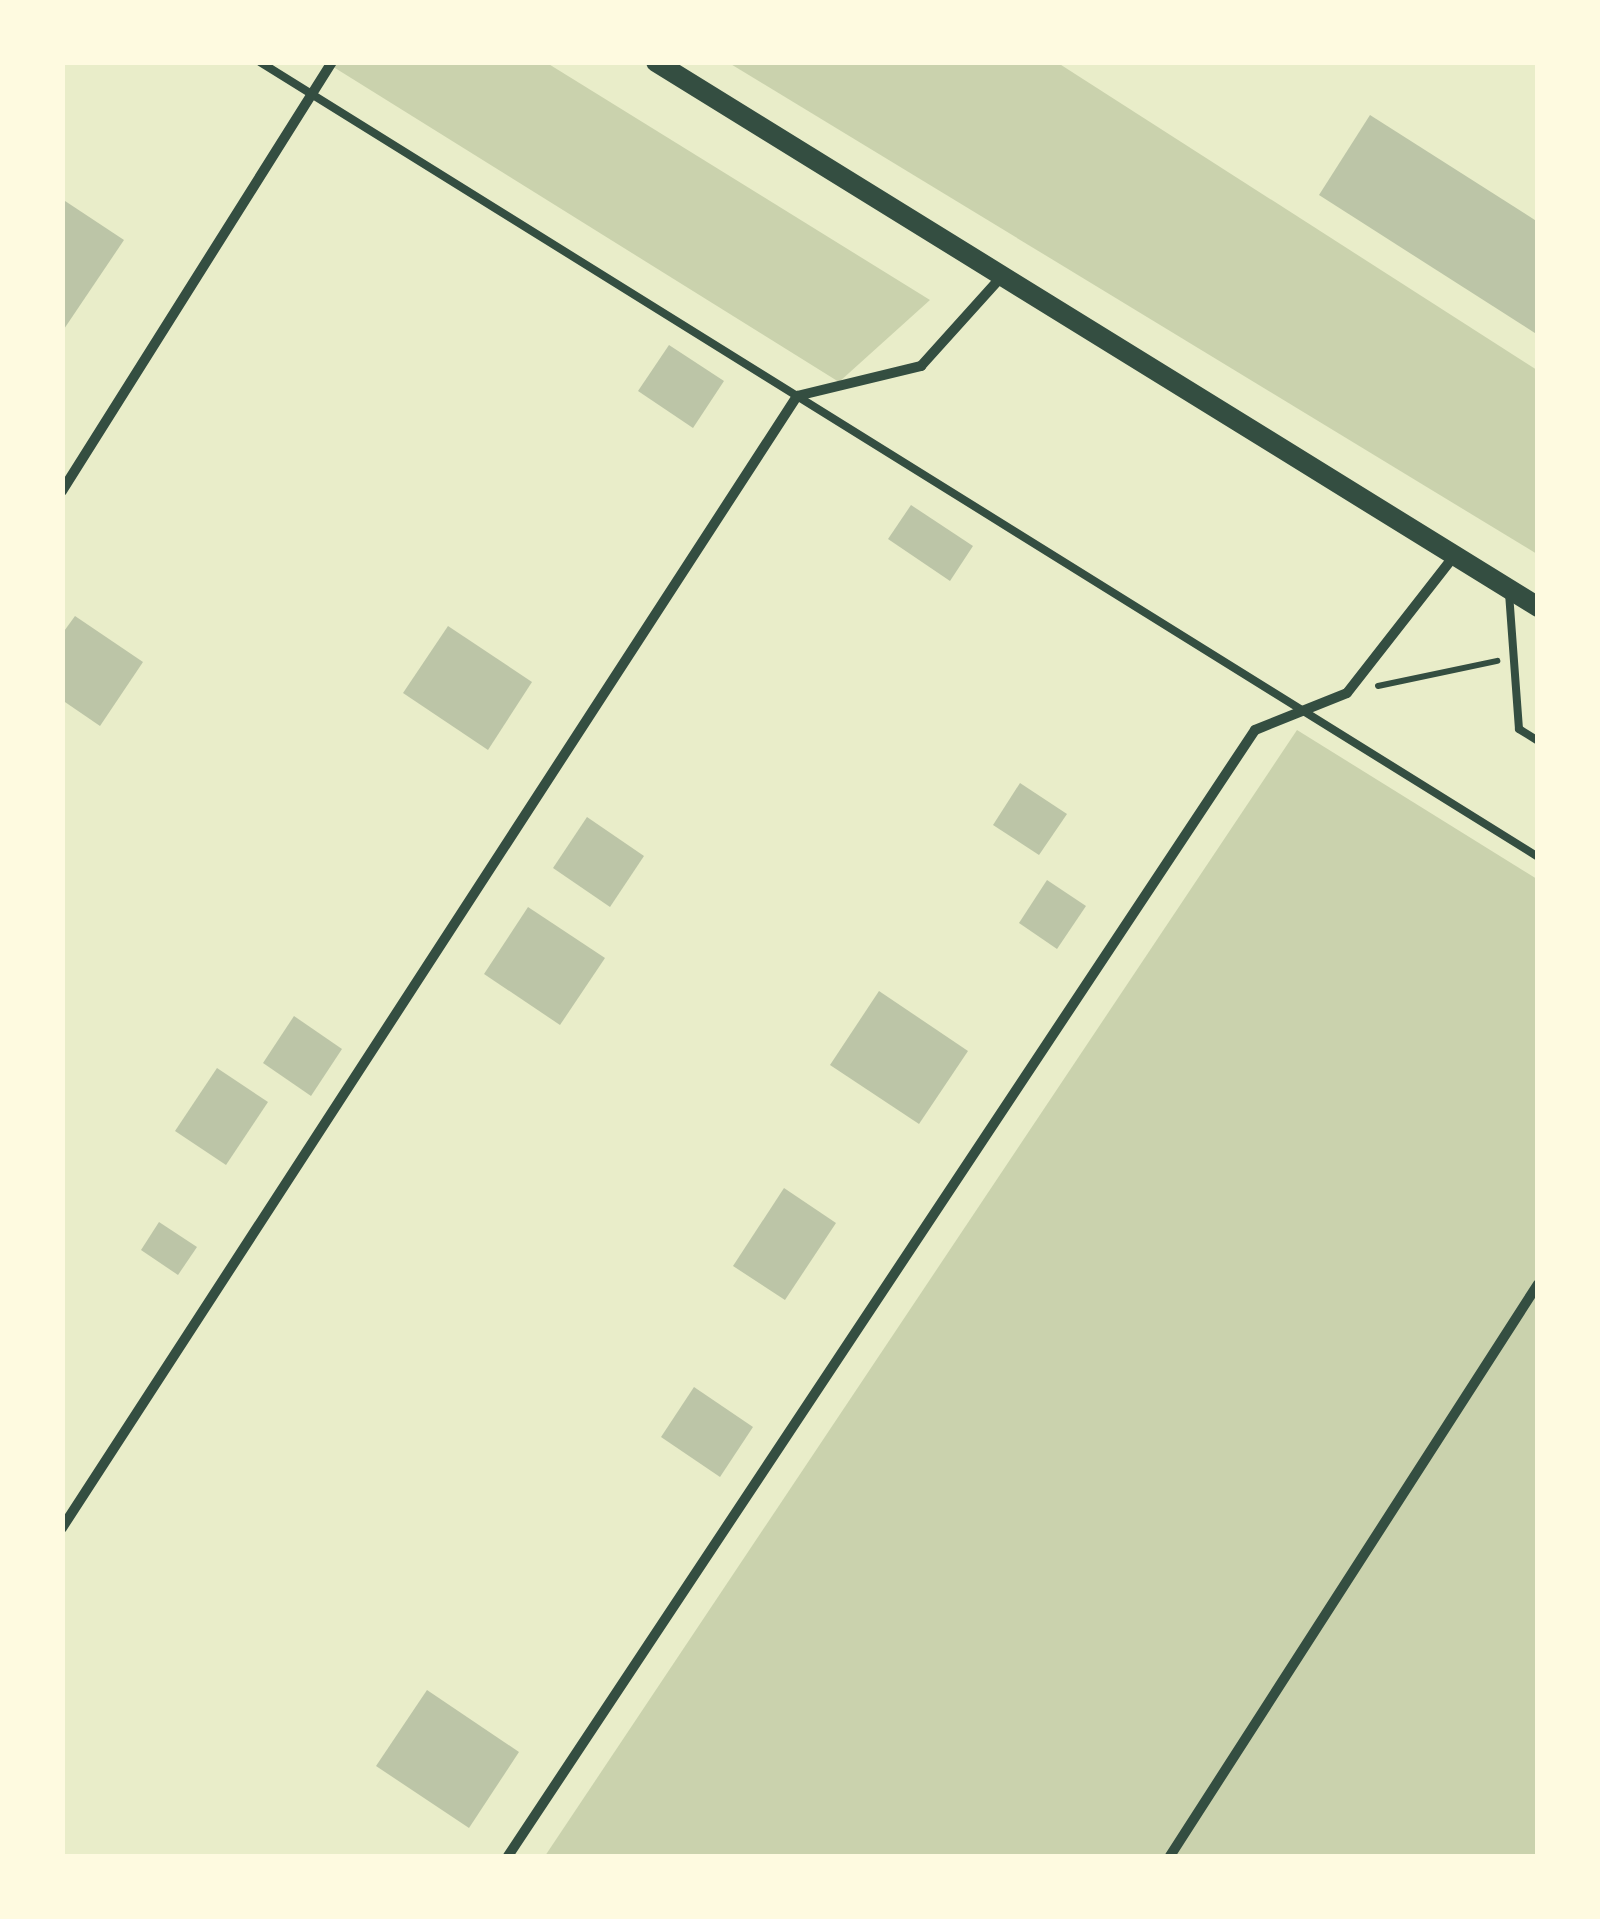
<!DOCTYPE html>
<style>
body{margin:0}
#map{position:relative;width:1600px;height:1919px;overflow:hidden;background:#e9edc9;font-family:"PT Sans Narrow",sans-serif}
div>[style]{position:absolute}
.green>*{inset:0;background:#cad2ad}
.building>*{inset:0;background:#bcc5a7}
.path>*{height:6px;margin:-3px;padding:0 3px;transform-origin:3px;border-radius:3px;background:#344e41}
.service>*{height:8px;margin:-4px;padding:0 4px;transform-origin:4px;border-radius:4px;background:#344e41}
.minor>*{height:10px;margin:-5px;padding:0 5px;transform-origin:5px;border-radius:5px;background:#344e41}
.secondary>*{height:20px;margin:-10px;padding:0 10px;transform-origin:10px;border-radius:10px;background:#344e41}
span{translate:-50% -50%;white-space:nowrap;text-align:center;line-height:1.15;-webkit-text-stroke:8px #fefae0;paint-order:stroke}
.frame{position:absolute;inset:0;border:65px solid #fefae0;pointer-events:none}
</style>
<div id="map">
<div class="green">
<div style="clip-path:polygon(327px 63px,547px 63px,930px 300px,839px 382px)"></div>
<div style="clip-path:polygon(729px 63px,1058px 63px,1537px 370px,1537px 554px)"></div>
<div style="clip-path:polygon(1297px 730px,1537px 879px,1537px 1856px,545px 1856px)"></div>
</div>
<div class="building">
<div style="clip-path:polygon(1370px 115px,1538px 222px,1538px 335px,1319px 195px)"></div>
<div style="clip-path:polygon(62px 199px,124px 240px,62px 332px)"></div>
<div style="clip-path:polygon(669px 345px,724px 381px,693px 428px,638px 391px)"></div>
<div style="clip-path:polygon(911px 505px,973px 546px,950px 581px,888px 539px)"></div>
<div style="clip-path:polygon(75px 616px,143px 662px,100px 726px,62px 700px,62px 634px)"></div>
<div style="clip-path:polygon(448px 626px,532px 682px,488px 750px,403px 693px)"></div>
<div style="clip-path:polygon(1020px 783px,1067px 814px,1039px 855px,993px 825px)"></div>
<div style="clip-path:polygon(587px 817px,644px 856px,610px 907px,553px 868px)"></div>
<div style="clip-path:polygon(1047px 880px,1086px 906px,1057px 949px,1019px 923px)"></div>
<div style="clip-path:polygon(528px 907px,605px 958px,560px 1025px,484px 974px)"></div>
<div style="clip-path:polygon(879px 991px,968px 1051px,919px 1124px,830px 1065px)"></div>
<div style="clip-path:polygon(294px 1016px,342px 1049px,311px 1096px,263px 1063px)"></div>
<div style="clip-path:polygon(217px 1068px,268px 1102px,226px 1165px,175px 1131px)"></div>
<div style="clip-path:polygon(784px 1188px,836px 1223px,785px 1300px,733px 1266px)"></div>
<div style="clip-path:polygon(159px 1222px,197px 1247px,178px 1275px,141px 1250px)"></div>
<div style="clip-path:polygon(694px 1387px,753px 1427px,720px 1477px,661px 1437px)"></div>
<div style="clip-path:polygon(427px 1690px,519px 1752px,469px 1828px,376px 1766px)"></div>
</div>
<div class="path">
<div style="left:1378px;top:686px;width:122px;rotate:-11.9deg"></div>
</div>
<div class="service">
<div style="left:260px;top:62px;width:1505px;rotate:31.88deg"></div>
<div style="left:1509px;top:593px;width:136px;rotate:85.8deg"></div>
<div style="left:1519px;top:729px;width:22px;rotate:32deg"></div>
</div>
<div class="minor">
<div style="left:62px;top:491px;width:507px;rotate:-57.81deg"></div>
<div style="left:62px;top:1528px;width:1350px;rotate:-57deg"></div>
<div style="left:797px;top:396px;width:128px;rotate:-13.6deg"></div>
<div style="left:921px;top:366px;width:121px;rotate:-48deg"></div>
<div style="left:508px;top:1856px;width:1351px;rotate:-56.44deg"></div>
<div style="left:1255px;top:730px;width:99px;rotate:-21.9deg"></div>
<div style="left:1347px;top:693px;width:175px;rotate:-52deg"></div>
<div style="left:1170px;top:1856px;width:680px;rotate:-57.24deg"></div>
</div>
<div class="secondary">
<div style="left:656px;top:62px;width:1037px;rotate:31.71deg"></div>
</div>
<div class="frame"></div>
</div>
